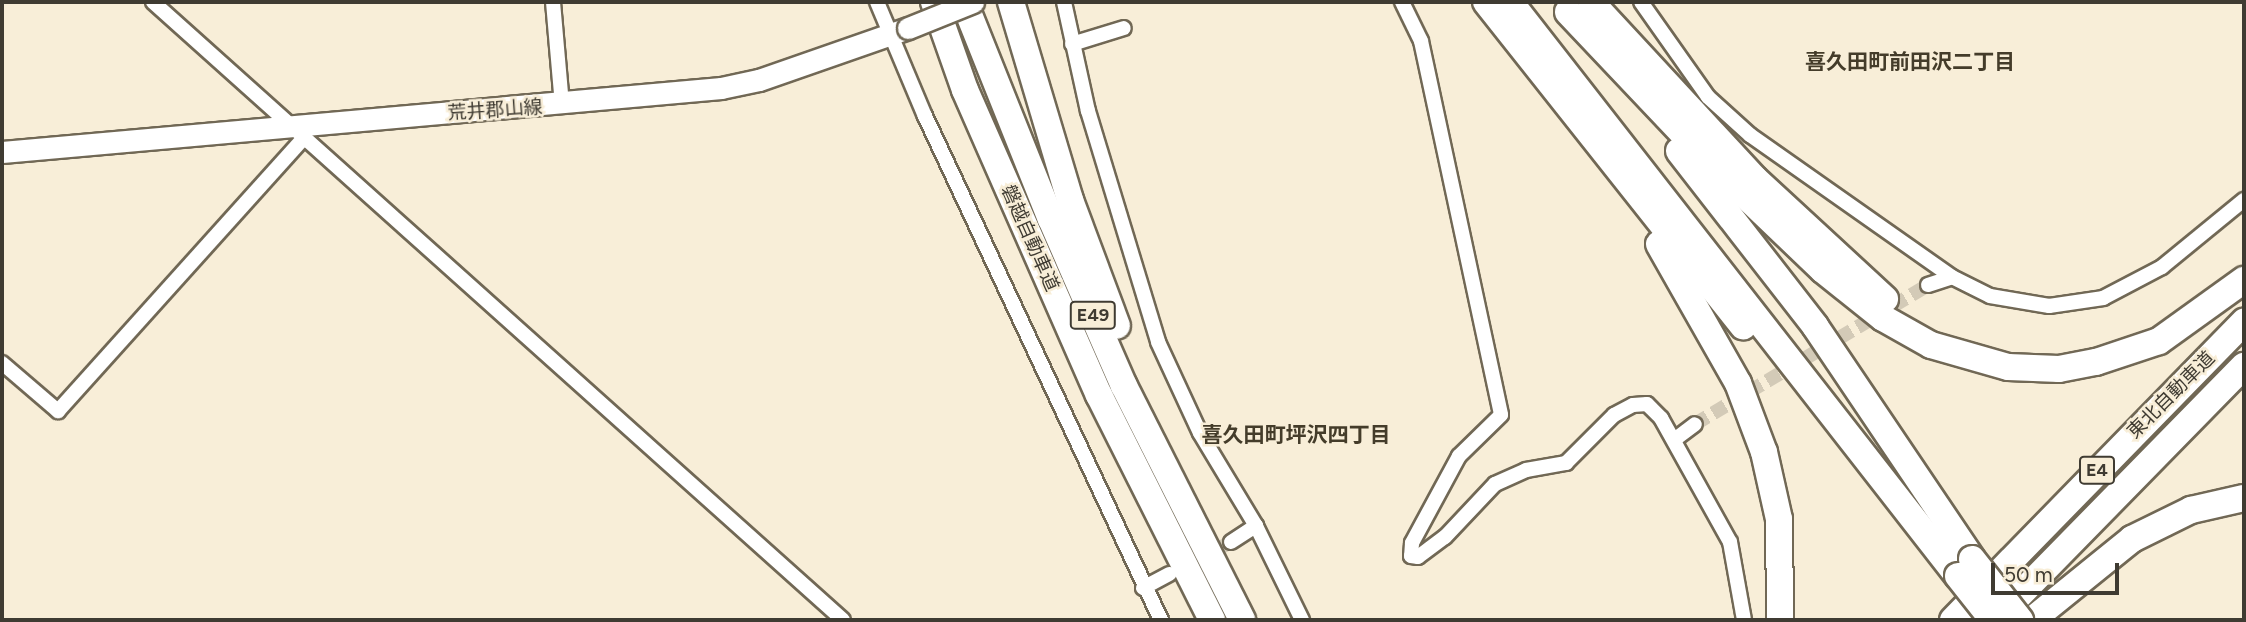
<!DOCTYPE html>
<meta charset="utf-8">
<style>
body{margin:0}
#map{position:relative;width:2246px;height:622px;overflow:hidden;background:#f8eed8;font-family:Figtree,"Noto Sans JP",sans-serif}
div>[style]{position:absolute}
.minor-tunnel>*{height:14px;margin-top:-7px;transform-origin:0;background:repeating-linear-gradient(90deg,#d3cab7 0 14px,transparent 0 21px)}
.roads{filter:drop-shadow(2px 0 #716855) drop-shadow(-2px 0 #716855) drop-shadow(0 2px #716855) drop-shadow(0 -2px #716855)}
.minor>*{height:14px;margin:-7px;padding:0 7px;transform-origin:7px;border-radius:7px;background:#fff}
.secondary>*{height:21px;margin:-10.5px;padding:0 10.5px;transform-origin:10.5px;border-radius:10.5px;background:#fff}
.motorway>*{height:26px;margin:-13px;padding:0 13px;transform-origin:13px;border-radius:13px;background:#fff}
.bridges{filter:drop-shadow(2px 0 #716855) drop-shadow(-2px 0 #716855) drop-shadow(0 2px #716855) drop-shadow(0 -2px #716855)}
.secondary-bridge>*{height:21px;margin:-10.5px;padding:0 10.5px;transform-origin:10.5px;border-radius:10.5px;background:#fff}
.motorway-bridge>*{height:26px;margin:-13px;padding:0 13px;transform-origin:13px;border-radius:13px;background:#fff}
span{translate:-50% -50%;white-space:nowrap;text-align:center;line-height:1.15;-webkit-text-stroke:5px #f8eed8;paint-order:stroke}
.shield-label span{padding:2px 5px;background:#f8eed8;border:2px solid;border-radius:5px;-webkit-text-stroke-width:0}
.shield-label{font-size:18px;color:#3f3b32;font-weight:700}
.street-label{font-size:19px;color:#3f3b32}
.neighbourhood-label{font-size:21px;color:#443c2a;font-weight:700}
.frame{position:absolute;inset:0;border:4px solid #3f3b32;pointer-events:none}
.scale{position:absolute;left:1991px;top:563px;width:128px;height:32px;box-sizing:border-box;border:4px solid #3f3b32;border-top:0;padding-left:9px;font-size:21px;line-height:24px;white-space:nowrap;color:#3f3b32;-webkit-text-stroke:5px #f8eed8;paint-order:stroke}
</style>
<div id="map">
<div class="minor-tunnel">
<div style="left:1695px;top:424px;width:271px;rotate:-30.8deg"></div>
<div style="left:1179px;top:569px;width:59px;rotate:-27.4deg"></div>
</div>
<div class="roads">
<div class="minor">
<div style="left:153px;top:2px;width:926px;rotate:41.85deg"></div>
<div style="left:553px;top:2px;width:103px;rotate:85deg"></div>
<div style="left:877px;top:2px;width:124px;rotate:67.2deg"></div>
<div style="left:925px;top:116px;width:557px;rotate:64.91deg"></div>
<div style="left:1064px;top:2px;width:112px;rotate:77.6deg"></div>
<div style="left:1088px;top:111px;width:241px;rotate:73.1deg"></div>
<div style="left:1158px;top:342px;width:100px;rotate:65.2deg"></div>
<div style="left:1200px;top:433px;width:109px;rotate:58.9deg"></div>
<div style="left:1256px;top:526px;width:105px;rotate:63.9deg"></div>
<div style="left:1402px;top:2px;width:43px;rotate:64deg"></div>
<div style="left:1421px;top:41px;width:382px;rotate:77.9deg"></div>
<div style="left:1501px;top:415px;width:59px;rotate:135.7deg"></div>
<div style="left:1459px;top:456px;width:99px;rotate:118.4deg"></div>
<div style="left:1412px;top:543px;width:13px;rotate:94deg"></div>
<div style="left:1411px;top:556px;width:7px;rotate:8deg"></div>
<div style="left:1418px;top:557px;width:34px;rotate:-37deg"></div>
<div style="left:1445px;top:537px;width:73px;rotate:-46.7deg"></div>
<div style="left:1495px;top:484px;width:34px;rotate:-24deg"></div>
<div style="left:1526px;top:470px;width:41px;rotate:-9.9deg"></div>
<div style="left:1566px;top:463px;width:68px;rotate:-45deg"></div>
<div style="left:1614px;top:415px;width:21px;rotate:-28deg"></div>
<div style="left:1633px;top:405px;width:14px;rotate:-4deg"></div>
<div style="left:1647px;top:404px;width:20px;rotate:45deg"></div>
<div style="left:1661px;top:418px;width:142px;rotate:60.9deg"></div>
<div style="left:1730px;top:542px;width:79px;rotate:79.8deg"></div>
<div style="left:1641px;top:2px;width:116px;rotate:54.8deg"></div>
<div style="left:1708px;top:97px;width:57px;rotate:42.1deg"></div>
<div style="left:1750px;top:135px;width:247px;rotate:35.1deg"></div>
<div style="left:1952px;top:277px;width:42px;rotate:26.6deg"></div>
<div style="left:1990px;top:296px;width:60px;rotate:9.6deg"></div>
<div style="left:2049px;top:306px;width:55px;rotate:-8.4deg"></div>
<div style="left:2103px;top:298px;width:67px;rotate:-27.7deg"></div>
<div style="left:2162px;top:267px;width:106px;rotate:-39.3deg"></div>
<div style="left:1072px;top:44px;width:54px;rotate:-17.1deg"></div>
<div style="left:1928px;top:285px;width:25px;rotate:-18deg"></div>
<div style="left:2px;top:363px;width:74px;rotate:40.6deg"></div>
<div style="left:58px;top:411px;width:365px;rotate:-48deg"></div>
<div style="left:1674px;top:440px;width:26px;rotate:-37deg"></div>
<div style="left:1231px;top:542px;width:30px;rotate:-33deg"></div>
<div style="left:1143px;top:588px;width:30px;rotate:-28deg"></div>
</div>
<div class="secondary">
<div style="left:2px;top:152px;width:722px;rotate:-5.09deg"></div>
<div style="left:721px;top:88px;width:39px;rotate:-12deg"></div>
<div style="left:759px;top:80px;width:158px;rotate:-19.2deg"></div>
</div>
<div class="motorway">
<div style="left:934px;top:2px;width:93px;rotate:70.6deg"></div>
<div style="left:965px;top:90px;width:333px;rotate:66.3deg"></div>
<div style="left:1099px;top:395px;width:252px;rotate:63.3deg"></div>
<div style="left:964px;top:2px;width:234px;rotate:68.2deg"></div>
<div style="left:1051px;top:219px;width:182px;rotate:66.4deg"></div>
<div style="left:1124px;top:386px;width:262px;rotate:63.2deg"></div>
<div style="left:1011px;top:2px;width:207px;rotate:73.4deg"></div>
<div style="left:1070px;top:200px;width:134px;rotate:69.5deg"></div>
<div style="left:1486px;top:2px;width:414px;rotate:51.6deg"></div>
<div style="left:1510px;top:2px;width:728px;rotate:52.03deg"></div>
<div style="left:1591px;top:2px;width:241px;rotate:47.2deg"></div>
<div style="left:1755px;top:179px;width:177px;rotate:42.7deg"></div>
<div style="left:1568px;top:12px;width:207px;rotate:46.6deg"></div>
<div style="left:1710px;top:162px;width:156px;rotate:43.7deg"></div>
<div style="left:1823px;top:270px;width:77px;rotate:38.7deg"></div>
<div style="left:1883px;top:318px;width:55px;rotate:29.4deg"></div>
<div style="left:1931px;top:345px;width:80px;rotate:15.9deg"></div>
<div style="left:2008px;top:367px;width:51px;rotate:2.2deg"></div>
<div style="left:2059px;top:369px;width:38px;rotate:-11deg"></div>
<div style="left:2096px;top:362px;width:66px;rotate:-18.4deg"></div>
<div style="left:2159px;top:341px;width:105px;rotate:-35.7deg"></div>
<div style="left:1679px;top:151px;width:222px;rotate:52.1deg"></div>
<div style="left:1815px;top:326px;width:281px;rotate:56deg"></div>
<div style="left:1659px;top:244px;width:160px;rotate:60.4deg"></div>
<div style="left:1738px;top:383px;width:74px;rotate:69.4deg"></div>
<div style="left:1764px;top:452px;width:69px;rotate:77.4deg"></div>
<div style="left:1779px;top:519px;width:101px;rotate:89.4deg"></div>
<div style="left:1953px;top:620px;width:417px;rotate:-45.7deg"></div>
<div style="left:1995px;top:620px;width:356px;rotate:-45.6deg"></div>
<div style="left:2032px;top:620px;width:129px;rotate:-39deg"></div>
<div style="left:2132px;top:539px;width:66px;rotate:-26.2deg"></div>
<div style="left:2191px;top:510px;width:54px;rotate:-12.8deg"></div>
</div>
</div>
<div class="bridges">
<div class="secondary-bridge">
<div style="left:908px;top:28px;width:70px;rotate:-21.8deg"></div>
</div>
<div class="motorway-bridge">
<div style="left:1972px;top:559px;width:78px;rotate:51.8deg"></div>
<div style="left:1958px;top:576px;width:56px;rotate:51.5deg"></div>
</div>
</div>
<div class="shield-label">
<span style="left:1093px;top:315px">E49</span>
<span style="left:2097px;top:470px">E4</span>
</div>
<div class="street-label">
<span style="left:495px;top:110px;rotate:-4deg">荒井郡山線</span>
<span style="left:1030px;top:238px;rotate:66deg">磐越自動車道</span>
<span style="left:2171px;top:395px;rotate:-45deg">東北自動車道</span>
</div>
<div class="neighbourhood-label">
<span style="left:1910px;top:62px">喜久田町前田沢二丁目</span>
<span style="left:1296px;top:435px">喜久田町坪沢四丁目</span>
</div>
<div class="frame"></div>
<div class="scale">50 m</div>
</div>
